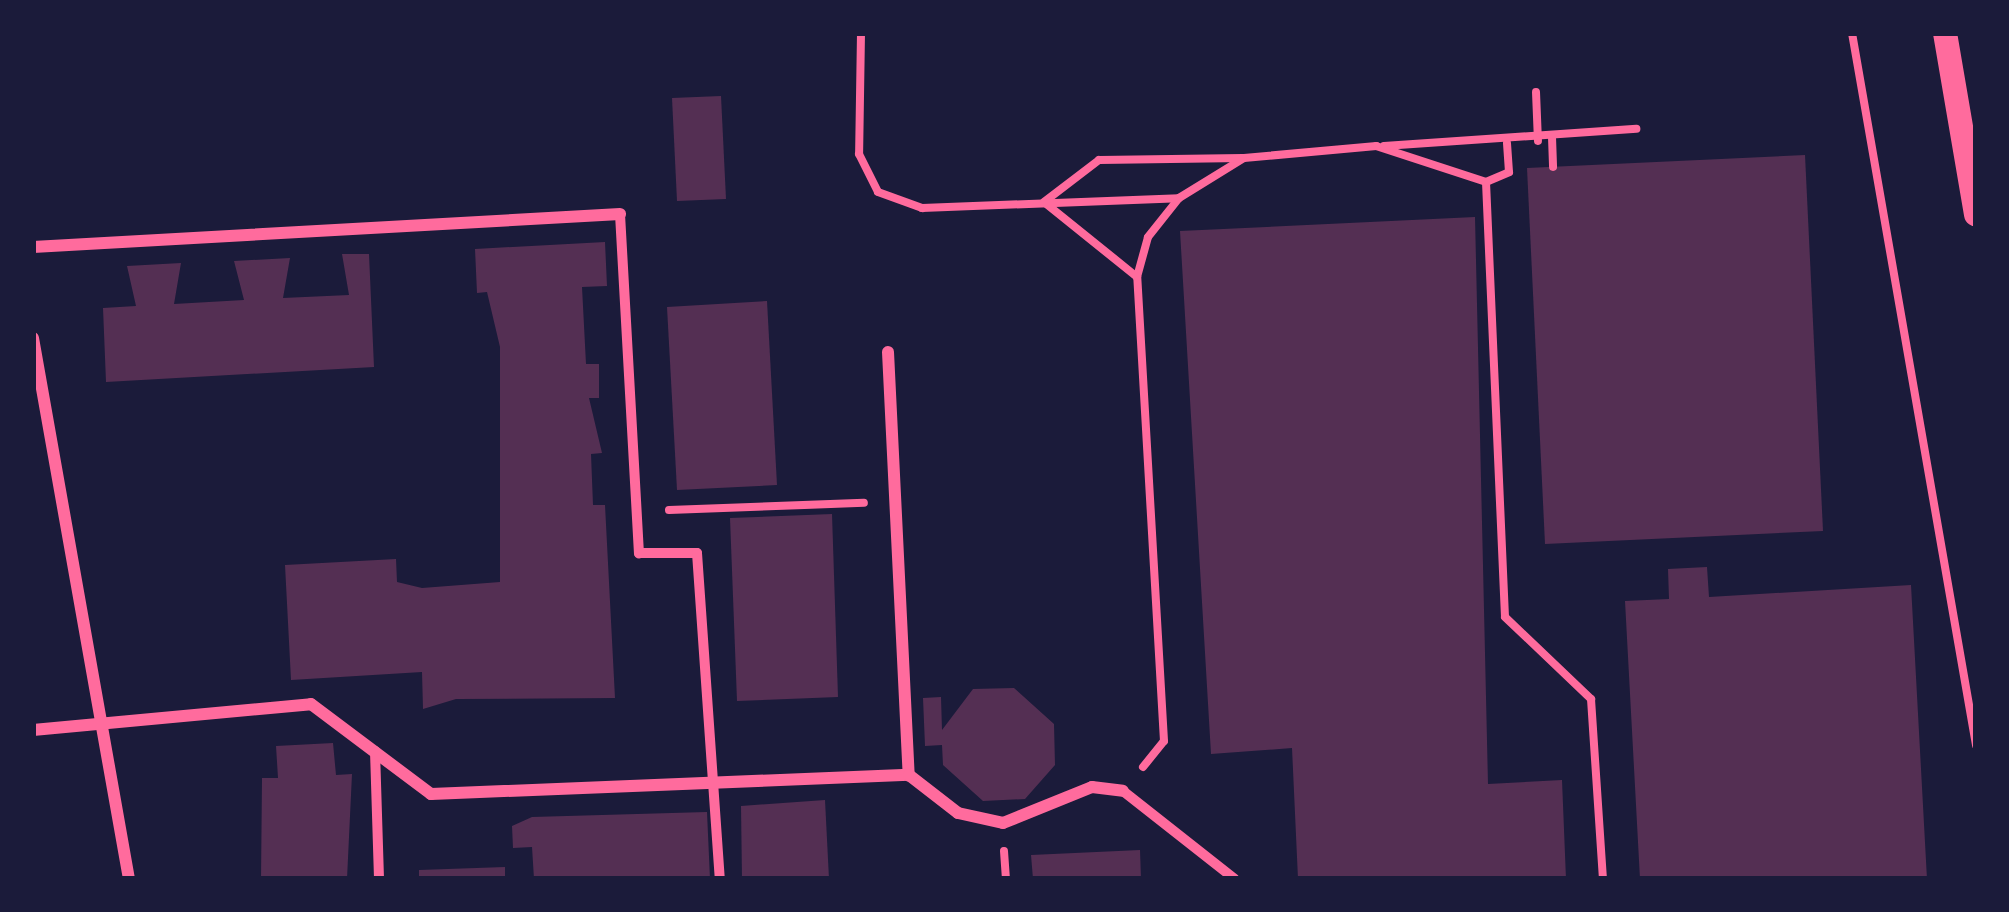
<!DOCTYPE html>
<style>
body{margin:0}
#map{position:relative;width:2009px;height:912px;overflow:hidden;background:#1b1b3a;font-family:Lora,serif}
div>[style]{position:absolute}
.building>*{inset:0;background:#542f53}
.path>*{height:8px;margin:-4px;padding:0 4px;transform-origin:4px;border-radius:4px;background:#ff6b9d}
.pedestrian>*{height:10px;margin:-5px;padding:0 5px;transform-origin:5px;border-radius:5px;background:#ff6b9d}
.minor>*{height:12px;margin:-6px;padding:0 6px;transform-origin:6px;border-radius:6px;background:#ff6b9d}
.secondary>*{height:24px;margin:-12px;padding:0 12px;transform-origin:12px;border-radius:12px;background:#ff6b9d}
span{translate:-50% -50%;white-space:nowrap;text-align:center;line-height:1.15;-webkit-text-stroke:9px #1b1b3a;paint-order:stroke}
.frame{position:absolute;inset:0;border:36px solid #1b1b3a;pointer-events:none}
</style>
<div id="map">
<div class="building">
<div style="clip-path:polygon(721px 96px,726px 199px,677px 201px,672px 98px)"></div>
<div style="clip-path:polygon(1805px 155px,1823px 531px,1545px 544px,1527px 168px)"></div>
<div style="clip-path:polygon(1475px 217px,1488px 784px,1562px 780px,1566px 879px,1298px 879px,1292px 748px,1211px 754px,1180px 231px)"></div>
<div style="clip-path:polygon(605px 242px,607px 286px,582px 287px,586px 364px,599px 364px,599px 398px,589px 398px,602px 453px,591px 454px,593px 505px,605px 505px,615px 698px,456px 699px,423px 709px,422px 672px,291px 680px,285px 565px,396px 559px,397px 582px,422px 588px,500px 582px,500px 347px,487px 292px,477px 293px,475px 249px)"></div>
<div style="clip-path:polygon(342px 254px,369px 254px,374px 367px,106px 382px,103px 308px,136px 306px,127px 266px,181px 263px,174px 304px,244px 300px,234px 261px,290px 258px,283px 298px,349px 295px)"></div>
<div style="clip-path:polygon(767px 301px,777px 485px,677px 490px,667px 307px)"></div>
<div style="clip-path:polygon(832px 514px,838px 697px,737px 701px,730px 518px)"></div>
<div style="clip-path:polygon(1707px 567px,1709px 597px,1911px 585px,1927px 879px,1640px 879px,1625px 601px,1669px 599px,1668px 569px)"></div>
<div style="clip-path:polygon(1014px 688px,1054px 724px,1055px 765px,1025px 799px,983px 801px,943px 765px,942px 745px,925px 746px,923px 698px,941px 697px,942px 730px,973px 689px)"></div>
<div style="clip-path:polygon(333px 743px,336px 775px,352px 774px,347px 879px,261px 879px,262px 778px,278px 778px,276px 746px)"></div>
<div style="clip-path:polygon(825px 800px,829px 879px,742px 879px,741px 806px)"></div>
<div style="clip-path:polygon(707px 812px,710px 879px,534px 879px,532px 847px,513px 848px,512px 826px,532px 817px)"></div>
<div style="clip-path:polygon(1140px 850px,1141px 879px,1033px 879px,1031px 855px)"></div>
<div style="clip-path:polygon(505px 867px,505px 879px,419px 879px,419px 870px)"></div>
</div>
<div class="path">
<div style="left:861px;top:33px;width:121px;rotate:90.9deg"></div>
<div style="left:859px;top:154px;width:42px;rotate:63.4deg"></div>
<div style="left:878px;top:192px;width:47px;rotate:20deg"></div>
<div style="left:922px;top:208px;width:257px;rotate:-2.2deg"></div>
<div style="left:1179px;top:198px;width:76px;rotate:-31.6deg"></div>
<div style="left:1244px;top:158px;width:133px;rotate:-5.2deg"></div>
<div style="left:1376px;top:146px;width:116px;rotate:18.1deg"></div>
<div style="left:1486px;top:182px;width:435px;rotate:87.5deg"></div>
<div style="left:1505px;top:617px;width:119px;rotate:43.6deg"></div>
<div style="left:1591px;top:699px;width:180px;rotate:86.2deg"></div>
<div style="left:1852px;top:33px;width:723px;rotate:80.12deg"></div>
<div style="left:1536px;top:92px;width:49px;rotate:87.7deg"></div>
<div style="left:1552px;top:137px;width:30px;rotate:88deg"></div>
<div style="left:1384px;top:146px;width:253px;rotate:-3.9deg"></div>
<div style="left:1486px;top:182px;width:25px;rotate:-23deg"></div>
<div style="left:1509px;top:172px;width:29px;rotate:-94deg"></div>
<div style="left:1137px;top:277px;width:41px;rotate:-74.6deg"></div>
<div style="left:1148px;top:237px;width:50px;rotate:-51.5deg"></div>
<div style="left:669px;top:510px;width:195px;rotate:-2.1deg"></div>
<div style="left:1143px;top:767px;width:33px;rotate:-51deg"></div>
<div style="left:1164px;top:741px;width:465px;rotate:-93.3deg"></div>
<div style="left:1137px;top:277px;width:119px;rotate:-141.1deg"></div>
<div style="left:1044px;top:202px;width:69px;rotate:-37.4deg"></div>
<div style="left:1099px;top:160px;width:144px;rotate:-0.8deg"></div>
<div style="left:1004px;top:851px;width:28px;rotate:86deg"></div>
</div>
<div class="pedestrian">
<div style="left:620px;top:214px;width:340px;rotate:86.8deg"></div>
<div style="left:639px;top:553px;width:58px"></div>
<div style="left:697px;top:553px;width:327px;rotate:86deg"></div>
<div style="left:375px;top:751px;width:128px;rotate:88.2deg"></div>
<div style="left:1123px;top:791px;width:142px;rotate:38.2deg"></div>
</div>
<div class="minor">
<div style="left:33px;top:247px;width:588px;rotate:-3.22deg"></div>
<div style="left:33px;top:338px;width:549px;rotate:79.94deg"></div>
<div style="left:888px;top:352px;width:424px;rotate:87.2deg"></div>
<div style="left:33px;top:730px;width:279px;rotate:-5.3deg"></div>
<div style="left:311px;top:704px;width:150px;rotate:36.9deg"></div>
<div style="left:431px;top:794px;width:478px;rotate:-2.3deg"></div>
<div style="left:909px;top:775px;width:62px;rotate:37.8deg"></div>
<div style="left:958px;top:813px;width:46px;rotate:12.5deg"></div>
<div style="left:1003px;top:823px;width:96px;rotate:-22deg"></div>
<div style="left:1092px;top:787px;width:31px;rotate:7deg"></div>
</div>
<div class="secondary">
<div style="left:1945px;top:33px;width:184px;rotate:80.3deg"></div>
</div>
<div class="frame"></div>
</div>
